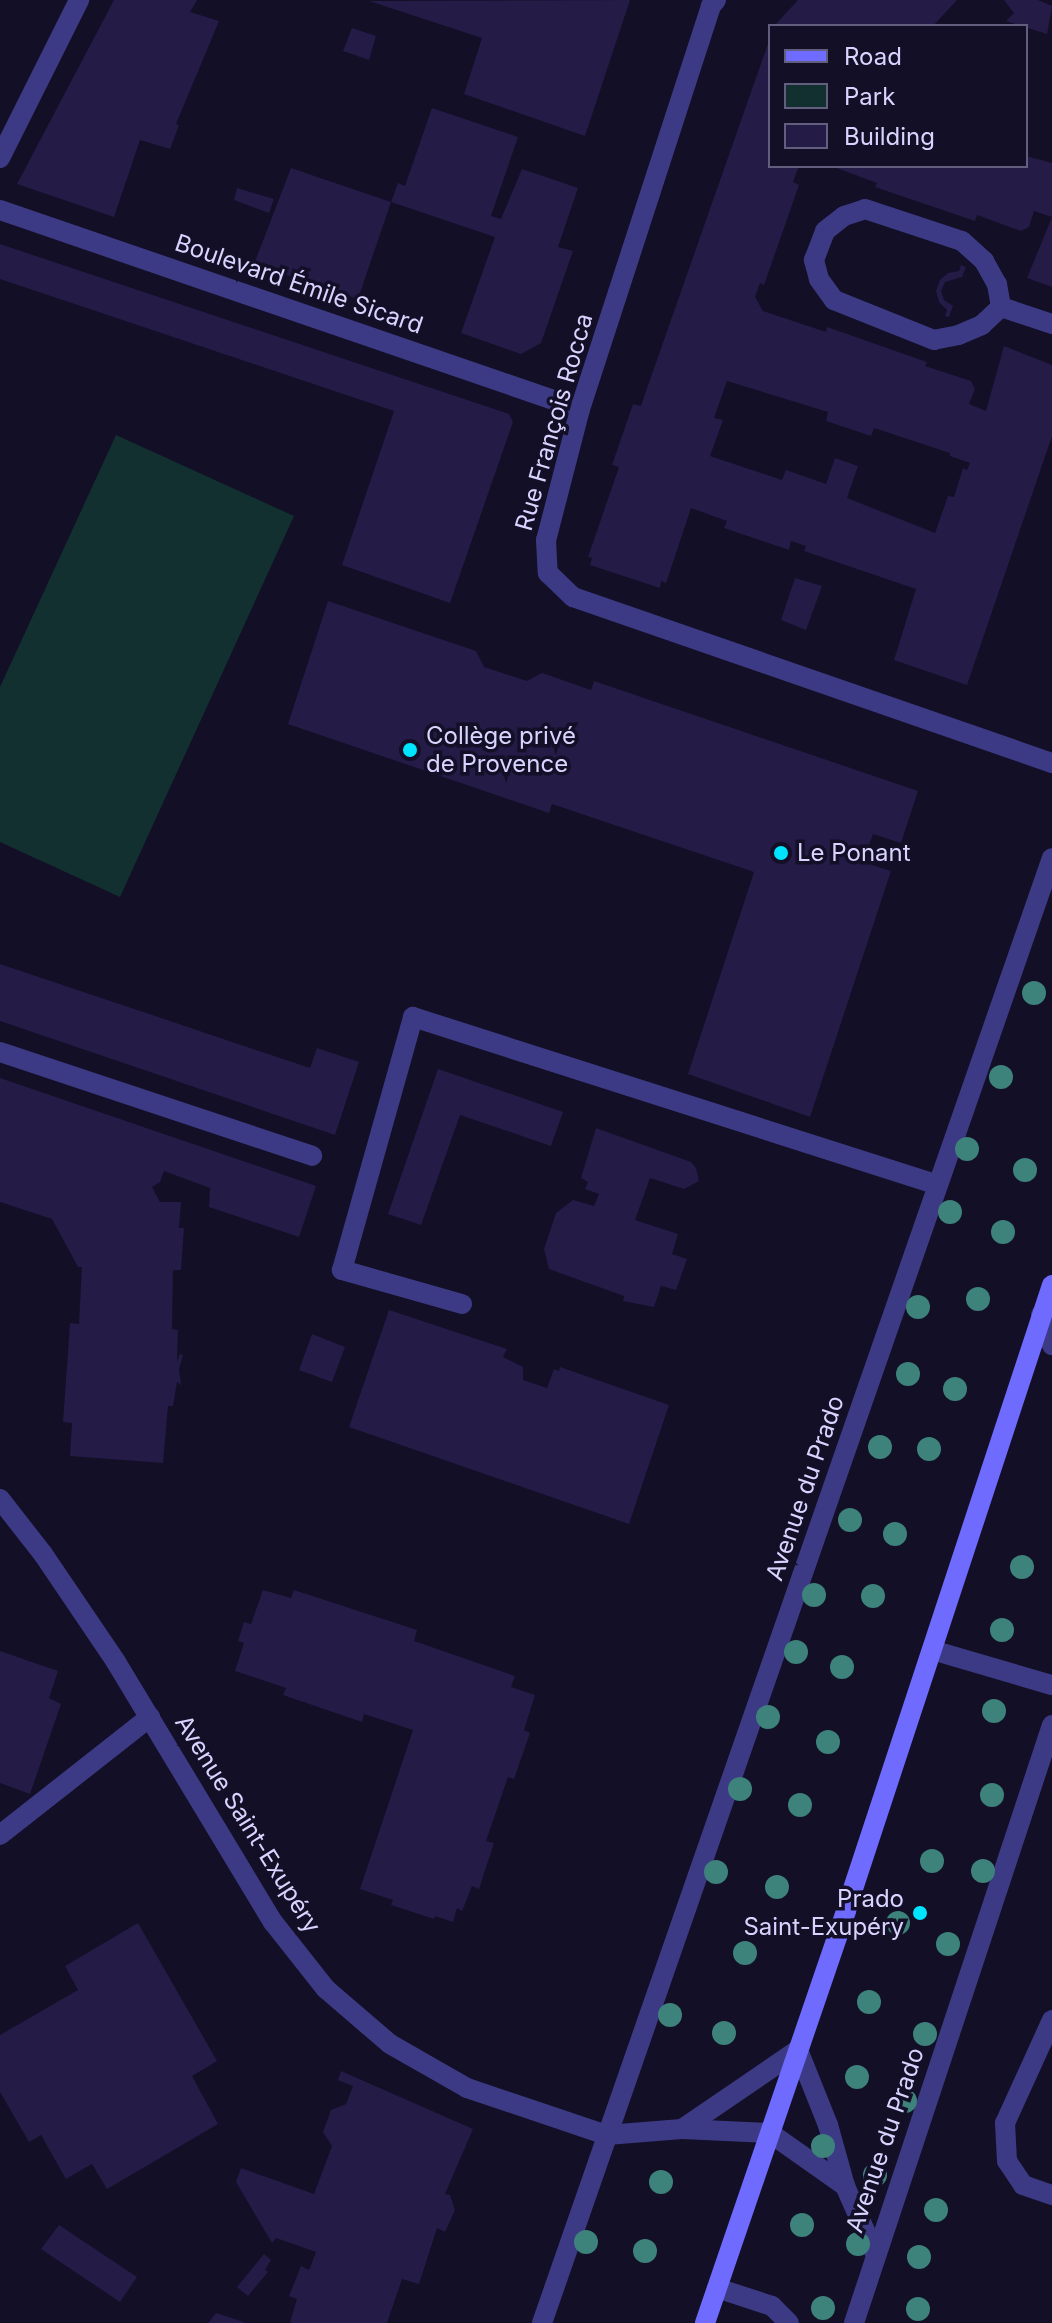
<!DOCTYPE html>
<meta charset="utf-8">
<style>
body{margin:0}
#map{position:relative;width:1052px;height:2323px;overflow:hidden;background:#130f26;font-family:Inter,sans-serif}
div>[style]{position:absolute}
.green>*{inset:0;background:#12302f}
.building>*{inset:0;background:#241b47}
.service>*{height:20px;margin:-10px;padding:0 10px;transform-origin:10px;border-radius:10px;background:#3d3a85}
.minor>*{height:20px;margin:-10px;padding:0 10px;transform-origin:10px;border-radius:10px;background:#3d3a85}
.secondary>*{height:20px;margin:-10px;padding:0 10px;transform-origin:10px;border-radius:10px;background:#6f6bff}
.trees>*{width:24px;height:24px;margin:-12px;border-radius:50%;background:#3d827b}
.dots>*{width:22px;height:22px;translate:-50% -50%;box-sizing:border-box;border:4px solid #130f26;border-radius:50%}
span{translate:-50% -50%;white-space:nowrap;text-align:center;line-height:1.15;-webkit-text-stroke:7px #130f26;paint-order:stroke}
.street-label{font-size:24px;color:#d9d4ff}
.poi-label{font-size:24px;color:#d9d4ff}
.left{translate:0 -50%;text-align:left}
.right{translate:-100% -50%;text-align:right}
.legend{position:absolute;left:768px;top:24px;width:260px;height:144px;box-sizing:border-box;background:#130f26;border:2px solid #625e7d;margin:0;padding:10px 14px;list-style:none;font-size:24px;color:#d9d4ff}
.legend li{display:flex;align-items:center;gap:16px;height:40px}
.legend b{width:40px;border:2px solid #625e7d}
</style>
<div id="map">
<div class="green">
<div style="clip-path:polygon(116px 435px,294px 516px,120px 897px,0 842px,0 687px)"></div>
</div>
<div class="building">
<div style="clip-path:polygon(114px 0,197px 0,190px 12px,219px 21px,176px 124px,179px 125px,170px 149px,140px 140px,114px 217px,17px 184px)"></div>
<div style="clip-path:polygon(630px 0,585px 136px,464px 94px,482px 38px,369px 1px)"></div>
<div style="clip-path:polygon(798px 0,957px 0,933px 26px,774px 26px)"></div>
<div style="clip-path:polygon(1004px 0,1038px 0,1052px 6px,1047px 34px,1006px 21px,1014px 13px)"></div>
<div style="clip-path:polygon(352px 28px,376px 36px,369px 60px,343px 51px)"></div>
<div style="clip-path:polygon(evenodd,770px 38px,770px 166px,799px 166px,793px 182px,799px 185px,764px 285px,760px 283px,755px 297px,763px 311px,826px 332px,827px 327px,927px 362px,925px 366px,971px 381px,975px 389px,969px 404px,986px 411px,1004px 346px,1052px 365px,1052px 436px,967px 685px,894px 660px,916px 589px,804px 551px,806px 546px,791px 541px,789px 550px,724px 528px,727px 521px,691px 508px,666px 583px,661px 581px,660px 588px,590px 565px,592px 558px,588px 557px,619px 467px,612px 465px,633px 404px,641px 406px,645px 394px,770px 38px,727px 381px,828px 412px,826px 421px,871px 436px,874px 428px,950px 453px,950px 456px,970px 463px,967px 470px,963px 468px,954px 497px,948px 496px,935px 533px,847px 498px,858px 466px,835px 458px,826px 484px,786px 470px,782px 480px,710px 456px,723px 420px,714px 418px,727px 381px)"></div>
<div style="clip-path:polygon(432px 108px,518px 137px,491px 216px,501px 219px,522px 169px,578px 188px,558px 247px,573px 251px,541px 343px,521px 354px,461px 333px,495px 237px,391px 202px,358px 299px,254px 264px,291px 168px,391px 202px,398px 183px,405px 186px)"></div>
<div style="clip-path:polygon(1026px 156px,1052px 163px,1052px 217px,1034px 211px,1029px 227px,1021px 231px,977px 215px,975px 221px,875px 187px,877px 183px,831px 166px,1026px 166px)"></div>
<div style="clip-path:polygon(237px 188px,274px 199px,269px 213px,234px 200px)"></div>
<div style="clip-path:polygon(1052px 217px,1052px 287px,1027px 278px)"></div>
<div style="clip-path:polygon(0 244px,509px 414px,513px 422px,450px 603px,342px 565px,394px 411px,0 279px)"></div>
<div style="clip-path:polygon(961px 265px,966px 267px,962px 277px,945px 282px,941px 291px,944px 300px,953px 306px,949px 317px,945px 316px,947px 310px,939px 302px,936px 291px,940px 280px,948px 273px,959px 271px)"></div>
<div style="clip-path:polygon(795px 578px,822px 586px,806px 630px,781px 620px)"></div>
<div style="clip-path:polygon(328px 601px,476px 651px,484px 667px,527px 681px,542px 673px,591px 690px,594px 681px,918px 791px,901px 843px,873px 834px,863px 862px,891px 871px,810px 1117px,688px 1074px,754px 872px,552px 804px,549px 813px,288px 724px)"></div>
<div style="clip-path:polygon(0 964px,310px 1068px,317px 1048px,359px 1062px,335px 1135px,0 1021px)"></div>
<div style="clip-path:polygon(438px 1069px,563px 1112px,551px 1146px,460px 1115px,421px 1225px,388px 1214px)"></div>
<div style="clip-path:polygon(0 1078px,316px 1186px,299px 1237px,209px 1207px,210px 1188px,164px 1171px,160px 1182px,152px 1187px,160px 1202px,181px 1202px,179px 1228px,184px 1228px,181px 1270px,173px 1270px,172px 1329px,178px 1330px,177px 1362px,180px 1354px,183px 1355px,179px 1369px,181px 1385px,177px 1382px,173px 1406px,168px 1406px,163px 1463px,70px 1456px,72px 1423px,63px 1422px,70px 1323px,79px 1324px,82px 1267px,78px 1267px,52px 1219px,0 1202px)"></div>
<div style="clip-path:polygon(596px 1128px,691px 1162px,696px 1168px,699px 1181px,684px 1189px,650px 1178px,635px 1220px,678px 1234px,672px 1254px,687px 1259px,676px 1290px,661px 1286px,654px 1307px,623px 1301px,624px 1296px,549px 1269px,544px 1249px,556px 1213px,573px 1200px,594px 1206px,599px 1194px,585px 1189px,588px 1182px,581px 1178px)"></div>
<div style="clip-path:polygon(389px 1310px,507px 1349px,503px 1357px,523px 1367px,523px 1380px,547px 1388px,554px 1369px,559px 1371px,560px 1367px,669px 1405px,629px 1524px,349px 1427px)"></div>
<div style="clip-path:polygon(312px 1334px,345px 1347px,332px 1382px,299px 1370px)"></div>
<div style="clip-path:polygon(263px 1590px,291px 1598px,294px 1590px,417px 1630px,414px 1641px,515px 1676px,511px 1687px,535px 1695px,524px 1730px,530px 1733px,514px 1779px,508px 1777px,486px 1841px,494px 1843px,479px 1889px,472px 1886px,462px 1911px,457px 1908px,453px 1922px,435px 1916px,434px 1919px,391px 1905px,393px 1900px,360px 1889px,413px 1730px,364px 1714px,362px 1722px,283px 1695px,286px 1688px,235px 1671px,244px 1643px,238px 1641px,244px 1622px,251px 1624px)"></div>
<div style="clip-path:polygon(0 1651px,58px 1671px,49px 1698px,61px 1704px,30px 1794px,0 1783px)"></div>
<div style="clip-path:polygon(138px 1923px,217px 2061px,192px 2076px,218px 2124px,107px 2189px,92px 2164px,66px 2179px,41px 2135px,29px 2142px,0 2092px,0 2035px,78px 1990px,65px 1966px)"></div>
<div style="clip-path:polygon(341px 2071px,473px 2129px,445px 2194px,450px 2195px,455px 2210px,445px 2232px,437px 2228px,419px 2284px,402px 2279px,387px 2323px,293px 2323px,290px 2322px,297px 2299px,289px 2296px,301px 2266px,309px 2270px,316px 2252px,276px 2238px,272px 2243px,236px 2182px,241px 2168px,314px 2194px,332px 2146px,323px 2132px,331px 2110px,346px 2104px,353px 2086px,338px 2080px)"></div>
<div style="clip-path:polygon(59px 2225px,137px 2277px,120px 2302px,41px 2249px)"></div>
<div style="clip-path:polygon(264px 2254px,271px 2260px,265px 2270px,268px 2272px,248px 2296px,237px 2287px)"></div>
<div style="clip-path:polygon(216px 2313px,244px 2322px,243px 2323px,208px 2323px)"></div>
</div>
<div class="service">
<div style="left:865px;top:209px;width:102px;rotate:18.3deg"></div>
<div style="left:962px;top:241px;width:30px;rotate:42deg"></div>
<div style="left:984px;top:261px;width:26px;rotate:61deg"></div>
<div style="left:997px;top:284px;width:23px;rotate:80deg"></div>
<div style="left:1001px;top:307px;width:26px;rotate:137deg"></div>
<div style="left:982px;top:325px;width:25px;rotate:157deg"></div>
<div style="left:959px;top:335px;width:25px;rotate:169deg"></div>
<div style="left:934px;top:340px;width:108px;rotate:-158.2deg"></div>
<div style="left:834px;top:300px;width:26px;rotate:-126deg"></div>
<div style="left:819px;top:279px;width:20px;rotate:-105deg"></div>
<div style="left:814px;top:260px;width:31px;rotate:-69deg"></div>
<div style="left:825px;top:231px;width:24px;rotate:-38deg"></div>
<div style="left:844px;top:216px;width:22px;rotate:-18deg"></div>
<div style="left:1001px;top:307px;width:54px;rotate:18.4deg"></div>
<div style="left:462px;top:1304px;width:125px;rotate:-164.2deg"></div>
<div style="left:342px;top:1270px;width:263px;rotate:-74.3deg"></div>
<div style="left:413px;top:1017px;width:551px;rotate:17.74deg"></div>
<div style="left:1052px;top:2020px;width:113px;rotate:114.5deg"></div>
<div style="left:1005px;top:2123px;width:38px;rotate:87deg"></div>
<div style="left:1007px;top:2161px;width:29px;rotate:56deg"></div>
<div style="left:1023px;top:2185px;width:31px;rotate:19deg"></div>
</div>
<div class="minor">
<div style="left:716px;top:0;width:8px;rotate:130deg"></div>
<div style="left:711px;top:6px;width:424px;rotate:108deg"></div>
<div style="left:580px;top:409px;width:135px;rotate:104.5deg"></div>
<div style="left:546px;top:540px;width:33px;rotate:87deg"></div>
<div style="left:548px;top:573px;width:35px;rotate:44deg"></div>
<div style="left:573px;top:597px;width:507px;rotate:19.11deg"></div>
<div style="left:0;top:158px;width:177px;rotate:-63.4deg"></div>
<div style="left:0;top:210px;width:613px;rotate:18.94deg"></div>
<div style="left:0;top:1052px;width:329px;rotate:18.4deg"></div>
<div style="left:1041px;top:1315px;width:32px;rotate:70deg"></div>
<div style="left:0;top:1499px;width:70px;rotate:52deg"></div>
<div style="left:43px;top:1554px;width:130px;rotate:55.9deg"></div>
<div style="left:116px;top:1662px;width:304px;rotate:58.9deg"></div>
<div style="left:273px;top:1922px;width:85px;rotate:51.7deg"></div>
<div style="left:326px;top:1989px;width:84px;rotate:40.7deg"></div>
<div style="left:390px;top:2044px;width:89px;rotate:29.7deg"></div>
<div style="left:467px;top:2088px;width:148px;rotate:18.6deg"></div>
<div style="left:607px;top:2135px;width:75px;rotate:-4.6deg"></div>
<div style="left:682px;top:2129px;width:88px;rotate:2.6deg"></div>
<div style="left:770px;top:2133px;width:92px;rotate:35.2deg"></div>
<div style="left:845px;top:2186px;width:73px;rotate:65.9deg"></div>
<div style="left:932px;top:1650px;width:125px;rotate:16.3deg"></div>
<div style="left:0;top:1835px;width:191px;rotate:-38.2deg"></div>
<div style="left:682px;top:2129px;width:140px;rotate:-34.3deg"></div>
<div style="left:798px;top:2050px;width:81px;rotate:68.2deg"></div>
<div style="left:828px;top:2125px;width:63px;rotate:74.4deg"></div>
<div style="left:717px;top:2288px;width:58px;rotate:18.1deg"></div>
<div style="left:772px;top:2306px;width:24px;rotate:45deg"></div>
<div style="left:542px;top:2323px;width:1551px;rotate:-70.81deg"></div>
<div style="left:854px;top:2323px;width:630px;rotate:-71.68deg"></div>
</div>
<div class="secondary">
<div style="left:705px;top:2323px;width:436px;rotate:-71.1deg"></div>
<div style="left:846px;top:1910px;width:658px;rotate:-71.76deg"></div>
</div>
<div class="trees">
<div style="left:1034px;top:993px"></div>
<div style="left:1001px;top:1077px"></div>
<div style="left:967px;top:1149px"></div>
<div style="left:1025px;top:1170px"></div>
<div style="left:950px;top:1212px"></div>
<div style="left:1003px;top:1232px"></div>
<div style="left:978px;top:1299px"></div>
<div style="left:918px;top:1307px"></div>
<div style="left:908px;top:1374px"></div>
<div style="left:955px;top:1389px"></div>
<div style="left:880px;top:1447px"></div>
<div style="left:929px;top:1449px"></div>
<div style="left:850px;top:1520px"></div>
<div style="left:895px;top:1534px"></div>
<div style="left:1022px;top:1567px"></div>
<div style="left:814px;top:1595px"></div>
<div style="left:873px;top:1596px"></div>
<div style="left:1002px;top:1630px"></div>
<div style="left:796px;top:1652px"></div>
<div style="left:842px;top:1667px"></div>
<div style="left:994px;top:1711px"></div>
<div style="left:768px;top:1717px"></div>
<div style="left:828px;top:1742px"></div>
<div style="left:740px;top:1789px"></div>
<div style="left:992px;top:1795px"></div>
<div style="left:800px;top:1805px"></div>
<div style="left:932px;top:1861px"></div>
<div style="left:983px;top:1871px"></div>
<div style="left:716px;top:1872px"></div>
<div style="left:777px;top:1887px"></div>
<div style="left:898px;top:1923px"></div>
<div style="left:948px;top:1944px"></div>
<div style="left:745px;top:1953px"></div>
<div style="left:869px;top:2002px"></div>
<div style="left:670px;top:2015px"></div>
<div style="left:724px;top:2033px"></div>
<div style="left:925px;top:2034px"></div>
<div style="left:857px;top:2077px"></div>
<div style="left:905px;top:2101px"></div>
<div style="left:823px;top:2146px"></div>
<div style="left:875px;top:2175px"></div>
<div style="left:661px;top:2182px"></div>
<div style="left:936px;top:2210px"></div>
<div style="left:802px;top:2225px"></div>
<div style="left:586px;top:2242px"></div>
<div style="left:858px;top:2244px"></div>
<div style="left:645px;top:2251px"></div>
<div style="left:919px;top:2257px"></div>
<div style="left:823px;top:2308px"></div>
<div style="left:918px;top:2309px"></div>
</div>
<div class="dots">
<div style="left:410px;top:750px;background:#00e5ff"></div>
<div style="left:781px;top:853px;background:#00e5ff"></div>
<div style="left:920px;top:1913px;background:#00e5ff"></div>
</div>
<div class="street-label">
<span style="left:299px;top:284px;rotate:19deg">Boulevard Émile Sicard</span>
<span style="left:554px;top:422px;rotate:-74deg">Rue François Rocca</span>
<span style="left:805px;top:1488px;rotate:-71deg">Avenue du Prado</span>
<span style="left:248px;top:1824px;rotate:58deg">Avenue Saint-Exupéry</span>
<span style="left:885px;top:2140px;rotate:-71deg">Avenue du Prado</span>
</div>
<div class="poi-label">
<span class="left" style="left:426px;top:750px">Collège privé<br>de Provence</span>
<span class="left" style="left:797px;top:853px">Le Ponant</span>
<span class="right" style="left:904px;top:1913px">Prado<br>Saint-Exupéry</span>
</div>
<ul class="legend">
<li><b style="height:10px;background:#6f6bff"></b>Road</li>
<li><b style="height:22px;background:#12302f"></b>Park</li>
<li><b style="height:22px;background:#241b47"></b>Building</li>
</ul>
</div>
